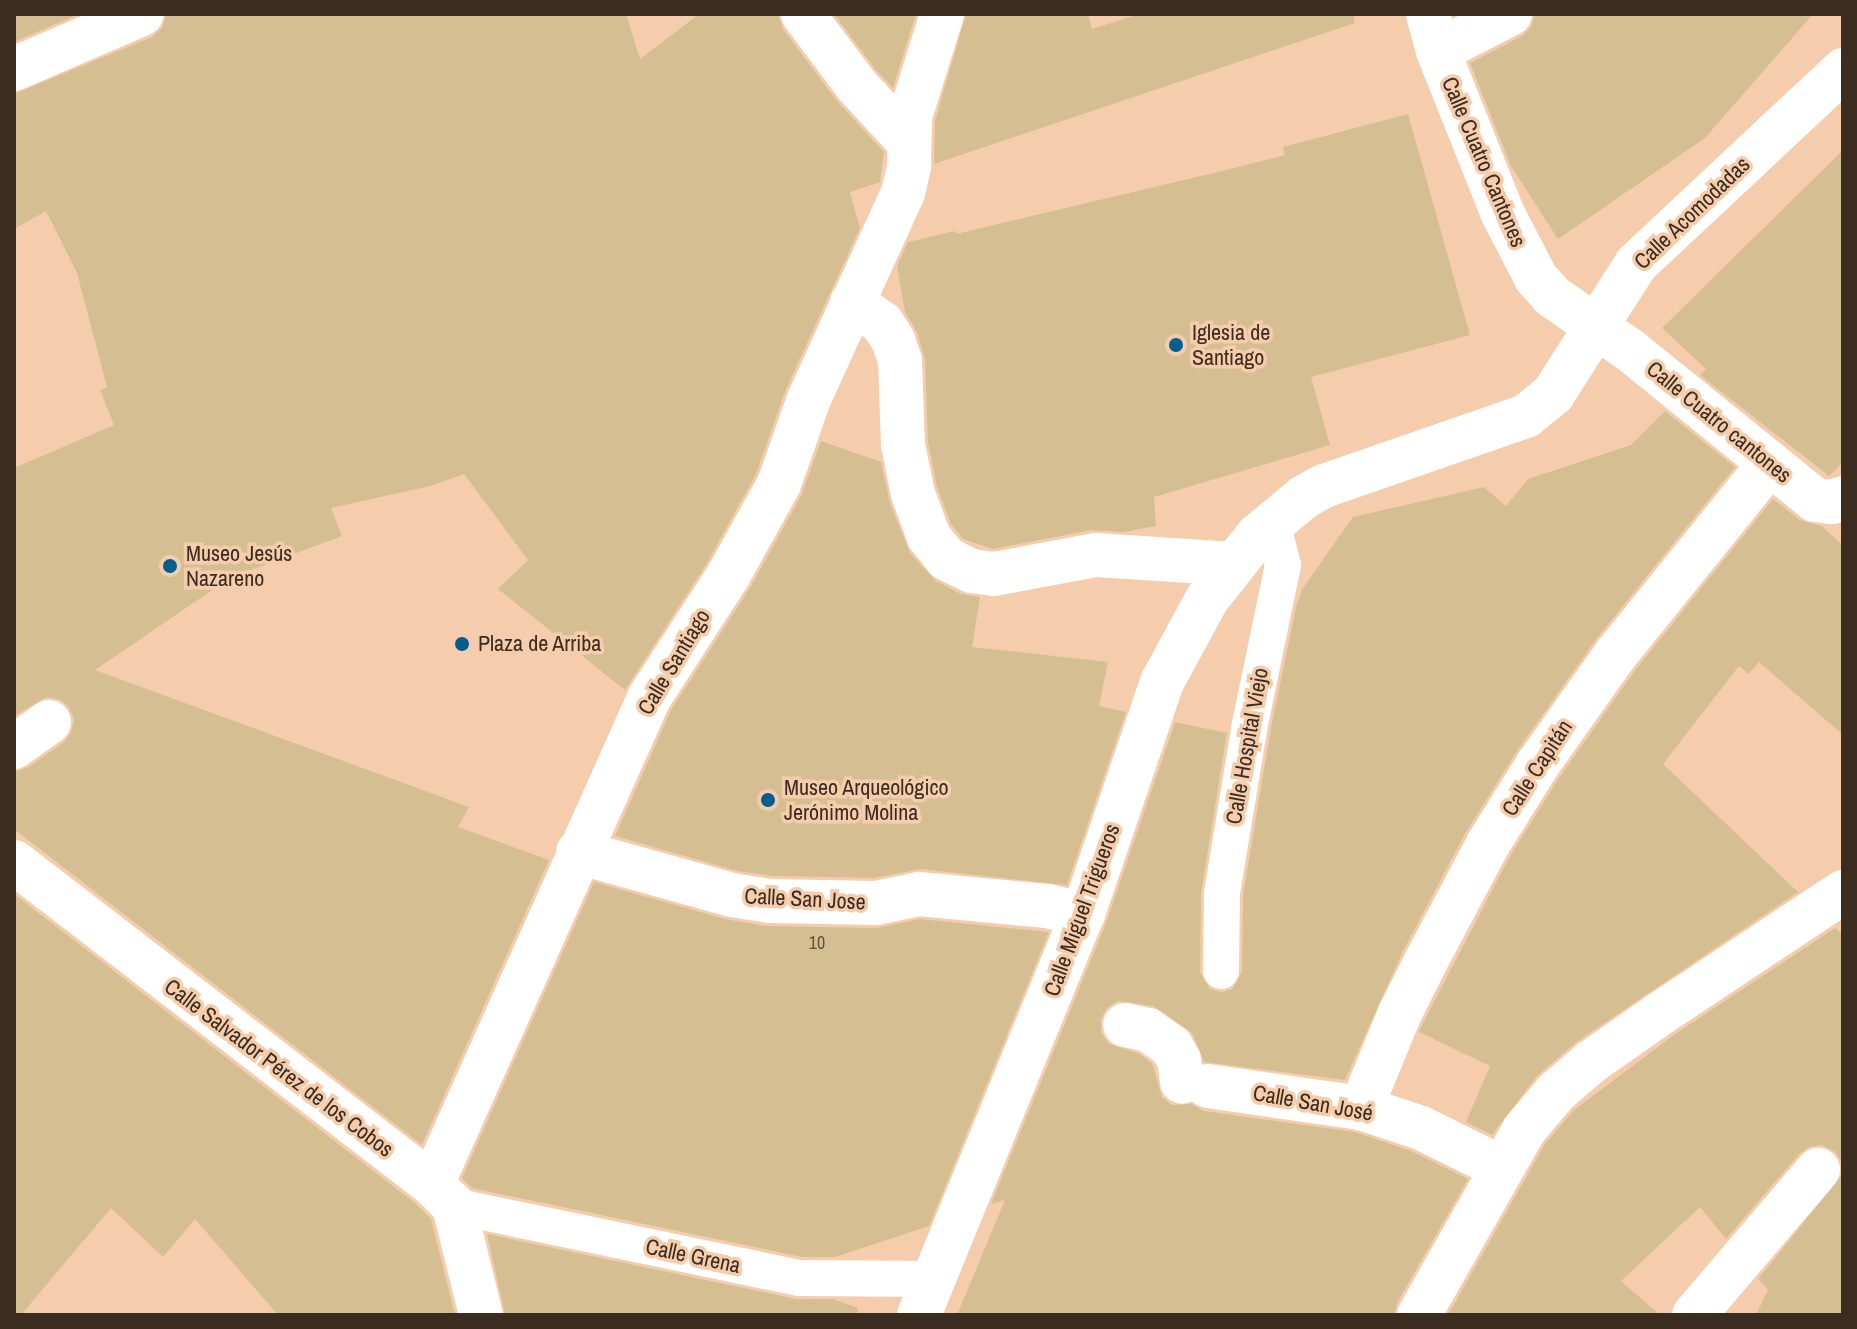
<!DOCTYPE html>
<meta charset="utf-8">
<style>
body{margin:0}
#map{position:relative;width:1857px;height:1329px;overflow:hidden;background:#f5cdac;font-family:"Archivo Narrow",sans-serif}
div>[style]{position:absolute}
.building>*{inset:0;background:#d6be93}
.lane>*{height:36px;margin:-18px;padding:0 18px;transform-origin:18px;border-radius:18px;background:#fff}
.street>*{height:44px;margin:-22px;padding:0 22px;transform-origin:22px;border-radius:22px;background:#fff}
.dots>*{width:22px;height:22px;translate:-50% -50%;box-sizing:border-box;border:4px solid #f5cdac;border-radius:50%}
span{translate:-50% -50%;white-space:nowrap;text-align:center;line-height:1.15;-webkit-text-stroke:7px #f5cdac;paint-order:stroke}
.number-label{font-size:18px;color:#62503c}
.number-label span{-webkit-text-stroke-width:0}
.street-label{font-size:22px;color:#3b2c1f}
.poi-label{font-size:22px;color:#3b2c1f}
.left{translate:0 -50%;text-align:left}
.frame{position:absolute;inset:0;border:16px solid #3b2c1f;pointer-events:none}
</style>
<div id="map">
<div class="building">
<div style="clip-path:polygon(14px 14px,79px 14px,14px 42px)"></div>
<div style="clip-path:polygon(166px 14px,626px 14px,640px 59px,699px 14px,778px 14px,783px 29px,837px 101px,884px 152px,880px 182px,850px 192px,860px 228px,786px 389px,756px 474px,707px 563px,625px 690px,498px 589px,528px 560px,464px 474px,430px 486px,331px 508px,342px 536px,230px 578px,95px 670px,469px 807px,458px 827px,549px 860px,422px 1145px,14px 829px,14px 772px,29px 767px,64px 742px,71px 733px,74px 720px,69px 707px,60px 700px,47px 697px,14px 716px,14px 468px,114px 425px,100px 390px,107px 387px,77px 273px,46px 211px,14px 229px,14px 94px,152px 37px,162px 28px)"></div>
<div style="clip-path:polygon(834px 14px,916px 14px,893px 88px,876px 70px)"></div>
<div style="clip-path:polygon(966px 14px,1088px 14px,1092px 29px,1140px 14px,1353px 14px,1355px 23px,934px 164px,935px 121px)"></div>
<div style="clip-path:polygon(1535px 14px,1813px 14px,1705px 138px,1558px 239px,1511px 166px,1470px 63px,1522px 36px,1531px 27px)"></div>
<div style="clip-path:polygon(1408px 114px,1470px 335px,1311px 377px,1330px 445px,1154px 497px,1156px 526px,1123px 532px,1091px 530px,993px 549px,963px 539px,951px 524px,937px 487px,928px 442px,925px 359px,917px 332px,905px 312px,897px 266px,908px 242px,955px 231px,956px 234px,1222px 171px,1285px 155px,1283px 147px)"></div>
<div style="clip-path:polygon(1843px 150px,1843px 462px,1829px 476px,1700px 375px,1706px 369px,1662px 328px)"></div>
<div style="clip-path:polygon(1665px 411px,1735px 467px,1597px 638px,1517px 751px,1466px 832px,1403px 951px,1345px 1080px,1204px 1062px,1192px 1033px,1153px 1006px,1118px 1001px,1107px 1008px,1101px 1019px,1101px 1032px,1109px 1044px,1138px 1053px,1152px 1063px,1162px 1097px,1172px 1105px,1191px 1104px,1204px 1111px,1355px 1132px,1411px 1151px,1468px 1179px,1397px 1303px,1394px 1315px,957px 1315px,1005px 1200px,991px 1204px,1106px 923px,1175px 722px,1227px 733px,1201px 893px,1200px 972px,1210px 989px,1222px 992px,1232px 989px,1242px 972px,1243px 895px,1271px 728px,1297px 603px,1303px 588px,1353px 517px,1484px 487px,1506px 506px,1528px 479px,1631px 445px)"></div>
<div style="clip-path:polygon(821px 441px,881px 462px,890px 503px,910px 553px,936px 581px,961px 594px,980px 597px,972px 647px,1108px 662px,1099px 706px,1126px 712px,1067px 885px,921px 869px,874px 878px,772px 876px,737px 871px,615px 836px,671px 710px,750px 588px,801px 496px)"></div>
<div style="clip-path:polygon(1773px 499px,1800px 520px,1822px 526px,1843px 546px,1843px 735px,1759px 662px,1749px 674px,1739px 666px,1663px 764px,1798px 892px,1575px 1043px,1537px 1076px,1492px 1135px,1466px 1122px,1490px 1066px,1419px 1032px,1423px 1023px,1510px 856px,1559px 778px,1636px 669px)"></div>
<div style="clip-path:polygon(594px 882px,725px 919px,766px 926px,876px 928px,920px 919px,1049px 932px,929px 1226px,835px 1257px,802px 1257px,472px 1188px,462px 1178px)"></div>
<div style="clip-path:polygon(14px 894px,415px 1203px,431px 1219px,455px 1315px,278px 1315px,195px 1219px,163px 1257px,111px 1208px,21px 1315px,14px 1315px)"></div>
<div style="clip-path:polygon(1835px 928px,1843px 935px,1843px 1315px,1756px 1315px,1768px 1290px,1758px 1279px,1842px 1175px,1842px 1162px,1835px 1152px,1822px 1145px,1809px 1147px,1799px 1154px,1726px 1239px,1700px 1207px,1621px 1281px,1660px 1315px,1448px 1315px,1545px 1144px,1574px 1110px,1675px 1034px)"></div>
<div style="clip-path:polygon(487px 1234px,796px 1299px,833px 1299px,858px 1308px,857px 1315px,505px 1315px)"></div>
</div>
<div class="lane">
<div style="left:1221px;top:971px;width:78px;rotate:-89.3deg"></div>
<div style="left:1222px;top:893px;width:171px;rotate:-80.6deg"></div>
<div style="left:1250px;top:724px;width:162px;rotate:-78.3deg"></div>
<div style="left:1283px;top:565px;width:43px;rotate:-104.7deg"></div>
<div style="left:454px;top:1206px;width:353px;rotate:11.8deg"></div>
<div style="left:800px;top:1278px;width:135px;rotate:0.4deg"></div>
</div>
<div class="street">
<div style="left:803px;top:14px;width:90px;rotate:53.1deg"></div>
<div style="left:857px;top:86px;width:74px;rotate:47.2deg"></div>
<div style="left:1428px;top:14px;width:38px;rotate:75deg"></div>
<div style="left:1438px;top:51px;width:173px;rotate:68.3deg"></div>
<div style="left:1502px;top:212px;width:74px;rotate:62.7deg"></div>
<div style="left:1536px;top:278px;width:24px;rotate:48deg"></div>
<div style="left:1552px;top:296px;width:96px;rotate:34.8deg"></div>
<div style="left:1631px;top:351px;width:237px;rotate:39deg"></div>
<div style="left:1815px;top:500px;width:17px;rotate:7deg"></div>
<div style="left:1832px;top:502px;width:12px;rotate:-20deg"></div>
<div style="left:1438px;top:51px;width:81px;rotate:-27.2deg"></div>
<div style="left:14px;top:69px;width:139px;rotate:-23.3deg"></div>
<div style="left:852px;top:302px;width:37px;rotate:35deg"></div>
<div style="left:882px;top:323px;width:20px;rotate:57deg"></div>
<div style="left:893px;top:340px;width:21px;rotate:71deg"></div>
<div style="left:900px;top:360px;width:85px;rotate:88deg"></div>
<div style="left:903px;top:445px;width:50px;rotate:78.5deg"></div>
<div style="left:913px;top:494px;width:46px;rotate:69.6deg"></div>
<div style="left:929px;top:537px;width:28px;rotate:51deg"></div>
<div style="left:947px;top:559px;width:28px;rotate:26deg"></div>
<div style="left:972px;top:571px;width:22px;rotate:8deg"></div>
<div style="left:994px;top:574px;width:104px;rotate:-10.6deg"></div>
<div style="left:1096px;top:555px;width:138px;rotate:3.7deg"></div>
<div style="left:14px;top:747px;width:43px;rotate:-35.5deg"></div>
<div style="left:578px;top:852px;width:160px;rotate:15.6deg"></div>
<div style="left:732px;top:895px;width:38px;rotate:9deg"></div>
<div style="left:770px;top:901px;width:106px;rotate:1.1deg"></div>
<div style="left:876px;top:903px;width:44px;rotate:-11.8deg"></div>
<div style="left:919px;top:894px;width:129px;rotate:5.4deg"></div>
<div style="left:1047px;top:906px;width:37px;rotate:13deg"></div>
<div style="left:14px;top:862px;width:528px;rotate:37.61deg"></div>
<div style="left:432px;top:1184px;width:31px;rotate:45deg"></div>
<div style="left:454px;top:1206px;width:112px;rotate:76.1deg"></div>
<div style="left:1125px;top:1025px;width:24px;rotate:12deg"></div>
<div style="left:1148px;top:1030px;width:28px;rotate:35deg"></div>
<div style="left:1171px;top:1046px;width:16px;rotate:60deg"></div>
<div style="left:1179px;top:1060px;width:22px;rotate:82deg"></div>
<div style="left:1208px;top:1086px;width:155px;rotate:8.2deg"></div>
<div style="left:1361px;top:1108px;width:63px;rotate:18.4deg"></div>
<div style="left:1421px;top:1128px;width:90px;rotate:26.3deg"></div>
<div style="left:1361px;top:1108px;width:103px;rotate:-67.7deg"></div>
<div style="left:1400px;top:1013px;width:56px;rotate:-63.4deg"></div>
<div style="left:1425px;top:963px;width:135px;rotate:-62.1deg"></div>
<div style="left:1488px;top:844px;width:94px;rotate:-58deg"></div>
<div style="left:1538px;top:764px;width:135px;rotate:-54.7deg"></div>
<div style="left:1616px;top:654px;width:245px;rotate:-51.1deg"></div>
<div style="left:432px;top:1184px;width:532px;rotate:-65.94deg"></div>
<div style="left:649px;top:698px;width:145px;rotate:-57.1deg"></div>
<div style="left:728px;top:576px;width:105px;rotate:-61deg"></div>
<div style="left:779px;top:484px;width:90px;rotate:-70.6deg"></div>
<div style="left:809px;top:399px;width:226px;rotate:-65.5deg"></div>
<div style="left:903px;top:193px;width:28px;rotate:-77deg"></div>
<div style="left:909px;top:166px;width:49px;rotate:-88.8deg"></div>
<div style="left:910px;top:117px;width:108px;rotate:-72.7deg"></div>
<div style="left:919px;top:1315px;width:433px;rotate:-67.8deg"></div>
<div style="left:1083px;top:914px;width:245px;rotate:-71.2deg"></div>
<div style="left:1162px;top:682px;width:94px;rotate:-61.5deg"></div>
<div style="left:1207px;top:599px;width:80px;rotate:-51.6deg"></div>
<div style="left:1257px;top:536px;width:61px;rotate:-39.7deg"></div>
<div style="left:1304px;top:497px;width:23px;rotate:-29deg"></div>
<div style="left:1324px;top:486px;width:214px;rotate:-19.1deg"></div>
<div style="left:1526px;top:416px;width:35px;rotate:-39deg"></div>
<div style="left:1553px;top:394px;width:154px;rotate:-57.4deg"></div>
<div style="left:1636px;top:264px;width:284px;rotate:-43.1deg"></div>
<div style="left:1419px;top:1315px;width:213px;rotate:-60.4deg"></div>
<div style="left:1524px;top:1130px;width:50px;rotate:-49.9deg"></div>
<div style="left:1556px;top:1092px;width:46px;rotate:-40.6deg"></div>
<div style="left:1591px;top:1062px;width:85px;rotate:-35deg"></div>
<div style="left:1661px;top:1013px;width:219px;rotate:-33.6deg"></div>
<div style="left:1694px;top:1315px;width:191px;rotate:-49.5deg"></div>
</div>
<div class="dots">
<div style="left:1176px;top:345px;background:#015e8f"></div>
<div style="left:170px;top:566px;background:#015e8f"></div>
<div style="left:462px;top:644px;background:#015e8f"></div>
<div style="left:768px;top:800px;background:#015e8f"></div>
</div>
<div class="number-label">
<span style="left:817px;top:943px">10</span>
</div>
<div class="street-label">
<span style="left:1484px;top:162px;rotate:67deg">Calle Cuatro Cantones</span>
<span style="left:1692px;top:213px;rotate:-44deg">Calle Acomodadas</span>
<span style="left:1719px;top:422px;rotate:39deg">Calle Cuatro cantones</span>
<span style="left:674px;top:662px;rotate:-59deg">Calle Santiago</span>
<span style="left:1247px;top:746px;rotate:-80deg">Calle Hospital Viejo</span>
<span style="left:1537px;top:768px;rotate:-57deg">Calle Capitán</span>
<span style="left:805px;top:899px;rotate:3deg">Calle San Jose</span>
<span style="left:1082px;top:910px;rotate:-70deg">Calle Miguel Trigueros</span>
<span style="left:279px;top:1068px;rotate:37deg">Calle Salvador Pérez de los Cobos</span>
<span style="left:1313px;top:1103px;rotate:10deg">Calle San José</span>
<span style="left:693px;top:1256px;rotate:12deg">Calle Grena</span>
</div>
<div class="poi-label">
<span class="left" style="left:1192px;top:345px">Iglesia de<br>Santiago</span>
<span class="left" style="left:186px;top:566px">Museo Jesús<br>Nazareno</span>
<span class="left" style="left:478px;top:644px">Plaza de Arriba</span>
<span class="left" style="left:784px;top:800px">Museo Arqueológico<br>Jerónimo Molina</span>
</div>
<div class="frame"></div>
</div>
